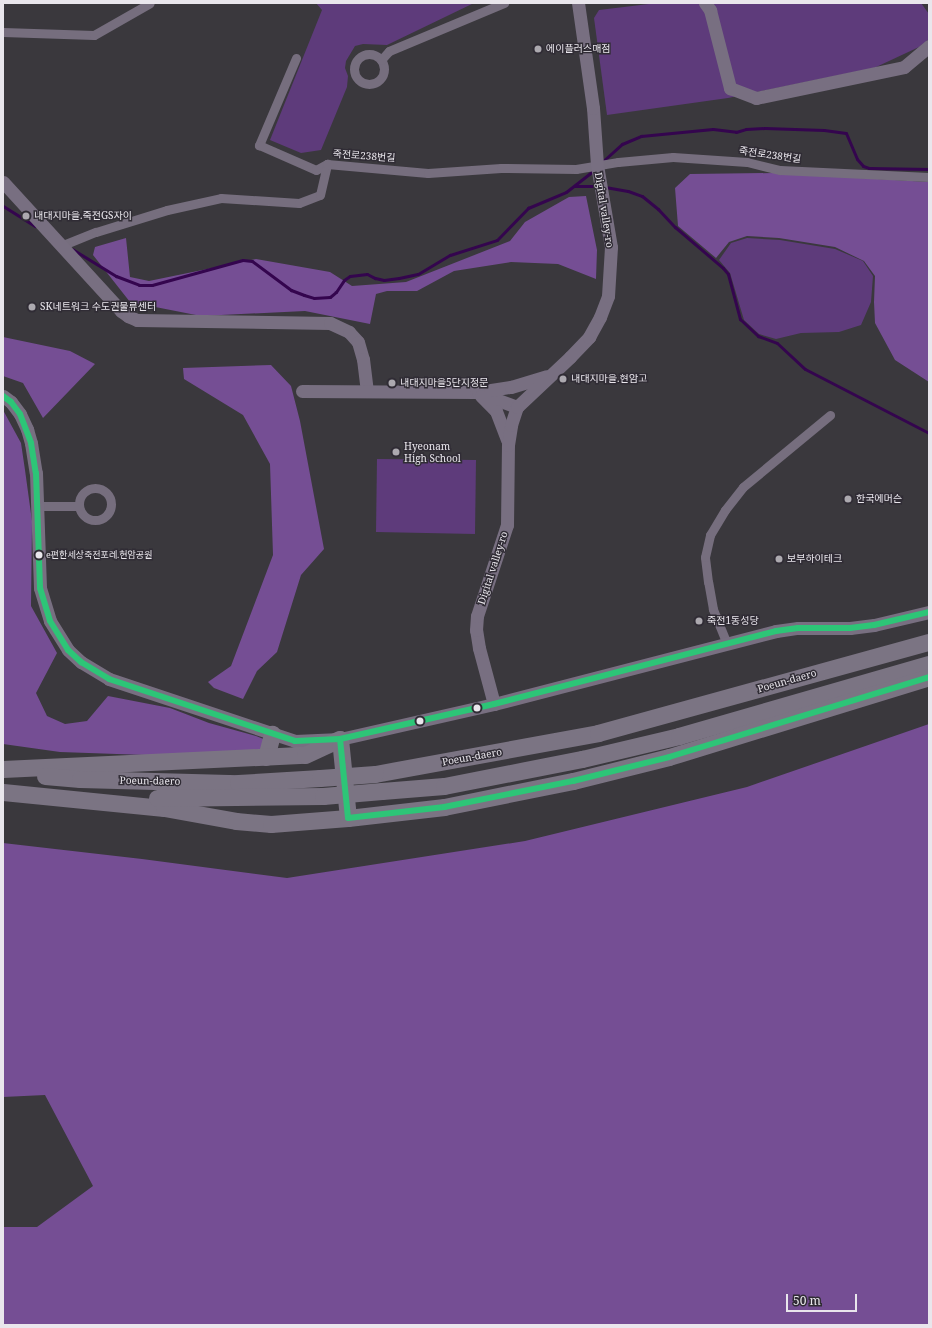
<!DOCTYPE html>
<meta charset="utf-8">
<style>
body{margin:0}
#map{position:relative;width:932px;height:1328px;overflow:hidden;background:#3a383d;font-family:"Noto Serif","Noto Sans KR",serif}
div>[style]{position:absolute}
.green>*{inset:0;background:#5e3b7b}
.forest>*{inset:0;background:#754e94}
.stream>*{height:3px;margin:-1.5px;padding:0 1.5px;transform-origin:1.5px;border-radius:1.5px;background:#34054e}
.street>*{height:9px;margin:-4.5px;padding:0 4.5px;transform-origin:4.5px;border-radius:4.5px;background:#766e7e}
.street>.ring{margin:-4.5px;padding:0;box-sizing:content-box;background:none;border:9px solid #766e7e;border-radius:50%}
.secondary>*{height:13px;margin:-6.5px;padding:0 6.5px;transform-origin:6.5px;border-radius:6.5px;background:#786f81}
.highway>*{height:17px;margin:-8.5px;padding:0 8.5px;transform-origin:8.5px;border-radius:8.5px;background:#7b7483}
.highway-bridge>*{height:17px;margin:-8.5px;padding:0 8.5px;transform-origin:8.5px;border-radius:8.5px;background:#7b7483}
.bus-1>*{height:6px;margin:-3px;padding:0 3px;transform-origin:3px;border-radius:3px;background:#2dc577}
.dots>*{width:11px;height:11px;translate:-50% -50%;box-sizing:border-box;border:2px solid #302c35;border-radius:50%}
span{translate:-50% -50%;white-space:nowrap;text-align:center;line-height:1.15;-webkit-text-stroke:3px #302c35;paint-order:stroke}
.bus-label{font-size:9px;color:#e9e6ec}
.left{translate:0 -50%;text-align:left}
.poi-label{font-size:10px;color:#e9e6ec}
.street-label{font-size:10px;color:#e9e6ec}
.frame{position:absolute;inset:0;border:4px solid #e9e6ec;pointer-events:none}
.scale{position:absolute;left:786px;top:1294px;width:71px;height:18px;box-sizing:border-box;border:2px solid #e9e6ec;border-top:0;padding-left:5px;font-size:12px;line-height:14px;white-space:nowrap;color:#e9e6ec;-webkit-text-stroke:3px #302c35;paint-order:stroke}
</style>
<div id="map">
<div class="green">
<div style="clip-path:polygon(316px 3px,474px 3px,387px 45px,363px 44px,355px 46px,346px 61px,345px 68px,348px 76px,347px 87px,321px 150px,301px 153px,270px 140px,322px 10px)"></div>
<div style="clip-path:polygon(657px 3px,921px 3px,929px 14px,929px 39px,919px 47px,874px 68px,728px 98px,607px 115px,594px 18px,599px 10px)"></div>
<div style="clip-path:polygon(747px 238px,780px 240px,835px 249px,863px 261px,873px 276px,871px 302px,861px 325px,839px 332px,801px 333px,776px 339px,759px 334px,744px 320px,730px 273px,719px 260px,731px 243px)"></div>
<div style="clip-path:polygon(377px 459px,476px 460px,475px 534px,376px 532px)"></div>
</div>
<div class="forest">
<div style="clip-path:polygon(774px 173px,929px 182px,929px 382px,895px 360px,875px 323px,874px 302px,875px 276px,864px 261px,835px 247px,779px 238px,747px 236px,729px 242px,716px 258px,678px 226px,675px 188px,690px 174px)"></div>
<div style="clip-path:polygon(586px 196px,597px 250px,596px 279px,558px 264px,511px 262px,454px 271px,417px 291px,387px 291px,376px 294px,370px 324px,305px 311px,201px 316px,130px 302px,93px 255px,95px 247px,126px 238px,130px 277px,149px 281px,256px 259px,330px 272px,352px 286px,406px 282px,510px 241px,525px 222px,569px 197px)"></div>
<div style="clip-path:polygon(3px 337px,70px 351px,95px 364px,43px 418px,23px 383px,3px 376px)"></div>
<div style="clip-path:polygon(271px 365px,291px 386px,300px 421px,324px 549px,301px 575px,277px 652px,257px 671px,243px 699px,214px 688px,208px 682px,231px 666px,273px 555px,270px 464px,243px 415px,184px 379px,183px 368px)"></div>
<div style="clip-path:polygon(3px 410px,21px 443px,25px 470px,32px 521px,31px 606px,57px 653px,36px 693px,47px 716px,65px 724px,87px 721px,108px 696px,170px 708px,209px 723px,256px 736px,266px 740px,263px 750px,174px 756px,60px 752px,3px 744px)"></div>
<div style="clip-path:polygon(929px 724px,929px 1325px,3px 1325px,3px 1227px,37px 1227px,93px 1186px,45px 1095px,3px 1097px,3px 843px,142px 859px,287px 878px,525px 841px,747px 787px)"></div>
</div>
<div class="stream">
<div style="left:602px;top:162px;width:27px;rotate:-42deg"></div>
<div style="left:622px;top:144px;width:21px;rotate:-23deg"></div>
<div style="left:641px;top:136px;width:72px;rotate:-5.6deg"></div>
<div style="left:713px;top:129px;width:23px;rotate:7deg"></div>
<div style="left:736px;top:132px;width:10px;rotate:-17deg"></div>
<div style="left:746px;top:129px;width:19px;rotate:-3deg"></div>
<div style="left:765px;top:128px;width:59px;rotate:1.9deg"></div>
<div style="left:824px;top:130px;width:22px;rotate:8deg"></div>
<div style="left:846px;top:133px;width:28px;rotate:67deg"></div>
<div style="left:857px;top:159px;width:9px;rotate:49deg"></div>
<div style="left:863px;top:166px;width:6px;rotate:18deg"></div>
<div style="left:869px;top:168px;width:60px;rotate:1deg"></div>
<div style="left:575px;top:186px;width:22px"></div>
<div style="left:605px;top:187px;width:23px;rotate:10deg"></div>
<div style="left:628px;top:191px;width:15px;rotate:20deg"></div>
<div style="left:642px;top:196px;width:21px;rotate:39deg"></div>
<div style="left:658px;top:209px;width:25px;rotate:47deg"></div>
<div style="left:675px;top:227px;width:63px;rotate:40.5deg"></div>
<div style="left:723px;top:268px;width:8px;rotate:50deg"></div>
<div style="left:728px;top:274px;width:47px;rotate:75.1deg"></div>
<div style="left:740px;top:319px;width:25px;rotate:43deg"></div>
<div style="left:758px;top:336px;width:20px;rotate:20deg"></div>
<div style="left:777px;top:343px;width:38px;rotate:43deg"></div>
<div style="left:805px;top:369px;width:140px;rotate:27.3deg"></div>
<div style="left:3px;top:206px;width:38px;rotate:32deg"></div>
<div style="left:72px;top:249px;width:52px;rotate:31.5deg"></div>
<div style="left:116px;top:276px;width:25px;rotate:21deg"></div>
<div style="left:139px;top:285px;width:13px"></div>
<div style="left:152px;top:285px;width:94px;rotate:-15.4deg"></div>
<div style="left:243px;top:260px;width:9px;rotate:6deg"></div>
<div style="left:252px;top:261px;width:49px;rotate:36.6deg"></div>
<div style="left:291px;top:290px;width:14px;rotate:21deg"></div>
<div style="left:304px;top:295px;width:10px;rotate:17deg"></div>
<div style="left:314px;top:298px;width:16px;rotate:-4deg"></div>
<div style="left:330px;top:297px;width:8px;rotate:-40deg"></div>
<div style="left:336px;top:292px;width:14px;rotate:-56deg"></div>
<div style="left:344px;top:280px;width:7px;rotate:-34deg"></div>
<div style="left:350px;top:276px;width:17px;rotate:-7deg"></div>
<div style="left:367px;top:274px;width:9px;rotate:27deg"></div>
<div style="left:375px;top:278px;width:9px;rotate:13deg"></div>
<div style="left:384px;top:280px;width:15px;rotate:-8deg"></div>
<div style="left:399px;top:278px;width:19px;rotate:-12deg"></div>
<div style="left:418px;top:274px;width:37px;rotate:-31deg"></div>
<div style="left:450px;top:255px;width:49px;rotate:-17.7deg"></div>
<div style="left:497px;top:240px;width:45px;rotate:-45.9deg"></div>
<div style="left:528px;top:208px;width:41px;rotate:-22.8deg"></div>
<div style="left:566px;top:192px;width:37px;rotate:-38deg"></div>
</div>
<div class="street">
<div style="left:3px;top:32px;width:91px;rotate:1.9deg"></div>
<div style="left:94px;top:35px;width:64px;rotate:-29.7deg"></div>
<div class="ring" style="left:354px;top:54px;width:21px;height:21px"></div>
<div style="left:296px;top:58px;width:95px;rotate:113deg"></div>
<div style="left:259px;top:145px;width:62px;rotate:23.7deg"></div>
<div style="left:316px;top:170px;width:13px;rotate:-29deg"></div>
<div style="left:381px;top:60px;width:12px;rotate:-48deg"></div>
<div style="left:389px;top:51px;width:125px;rotate:-22.7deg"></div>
<div style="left:63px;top:245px;width:35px;rotate:-22deg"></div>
<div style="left:96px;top:232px;width:74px;rotate:-17.2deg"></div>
<div style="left:167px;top:210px;width:55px;rotate:-12.5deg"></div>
<div style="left:221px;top:198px;width:78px;rotate:3.7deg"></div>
<div style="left:299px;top:203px;width:22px;rotate:-21deg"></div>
<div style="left:320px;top:195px;width:32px;rotate:-77deg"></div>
<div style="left:327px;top:164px;width:101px;rotate:5.1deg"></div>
<div style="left:428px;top:173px;width:73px;rotate:-3.9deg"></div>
<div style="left:501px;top:168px;width:75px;rotate:0.8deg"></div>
<div style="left:576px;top:169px;width:43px;rotate:-9.5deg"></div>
<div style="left:618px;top:162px;width:55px;rotate:-5.2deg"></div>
<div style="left:673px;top:157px;width:74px;rotate:3.9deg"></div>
<div style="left:747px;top:162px;width:34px;rotate:14deg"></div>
<div style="left:780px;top:170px;width:149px;rotate:2.7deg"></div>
<div class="ring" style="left:79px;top:488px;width:23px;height:23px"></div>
<div style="left:37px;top:506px;width:42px"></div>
<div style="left:727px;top:644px;width:38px;rotate:-112deg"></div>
<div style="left:713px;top:609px;width:27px;rotate:-100deg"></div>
<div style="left:708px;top:582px;width:25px;rotate:-97deg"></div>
<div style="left:705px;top:557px;width:23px;rotate:-77deg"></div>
<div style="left:710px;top:535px;width:29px;rotate:-59deg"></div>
<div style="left:725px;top:510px;width:29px;rotate:-52deg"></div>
<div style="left:743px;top:487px;width:113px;rotate:-39.6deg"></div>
</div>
<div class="secondary">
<div style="left:705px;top:3px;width:9px;rotate:54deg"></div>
<div style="left:710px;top:10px;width:81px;rotate:75.6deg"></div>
<div style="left:730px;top:88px;width:28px;rotate:21deg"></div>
<div style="left:756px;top:98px;width:151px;rotate:-11.8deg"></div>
<div style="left:904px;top:67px;width:33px;rotate:-40deg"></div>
<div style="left:3px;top:182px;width:175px;rotate:47.5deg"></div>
<div style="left:121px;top:311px;width:9px;rotate:36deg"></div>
<div style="left:128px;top:316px;width:10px;rotate:24deg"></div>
<div style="left:137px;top:320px;width:193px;rotate:0.9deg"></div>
<div style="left:330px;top:323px;width:21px;rotate:25deg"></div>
<div style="left:349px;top:332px;width:13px;rotate:48deg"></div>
<div style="left:358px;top:342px;width:18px;rotate:74deg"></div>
<div style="left:363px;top:359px;width:32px;rotate:83deg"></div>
<div style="left:302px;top:391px;width:174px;rotate:0.3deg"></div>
<div style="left:476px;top:392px;width:44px;rotate:20.1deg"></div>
<div style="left:478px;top:392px;width:33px;rotate:-9deg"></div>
<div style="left:511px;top:387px;width:37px;rotate:-17deg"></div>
<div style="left:3px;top:396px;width:10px;rotate:37deg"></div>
<div style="left:11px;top:402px;width:15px;rotate:53deg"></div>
<div style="left:20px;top:414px;width:17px;rotate:65deg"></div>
<div style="left:27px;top:429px;width:15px;rotate:74deg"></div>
<div style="left:31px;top:443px;width:30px;rotate:81deg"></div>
<div style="left:36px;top:473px;width:115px;rotate:88deg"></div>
<div style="left:40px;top:588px;width:34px;rotate:73deg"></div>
<div style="left:50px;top:621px;width:34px;rotate:58deg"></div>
<div style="left:68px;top:650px;width:18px;rotate:43deg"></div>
<div style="left:81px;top:662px;width:33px;rotate:31deg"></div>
<div style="left:109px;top:679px;width:196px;rotate:18.4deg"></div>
<div style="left:295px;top:741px;width:45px;rotate:-2.5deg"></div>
<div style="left:340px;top:739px;width:158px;rotate:-12.8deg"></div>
<div style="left:494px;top:704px;width:291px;rotate:-14.5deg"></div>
<div style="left:776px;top:631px;width:22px;rotate:-8deg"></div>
<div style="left:798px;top:628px;width:52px"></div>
<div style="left:850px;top:628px;width:24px;rotate:-7deg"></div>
<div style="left:874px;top:625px;width:57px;rotate:-13.3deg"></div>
<div style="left:481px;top:396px;width:21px;rotate:45deg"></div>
<div style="left:496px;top:411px;width:31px;rotate:69deg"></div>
<div style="left:494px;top:704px;width:58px;rotate:-105deg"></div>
<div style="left:479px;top:648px;width:18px;rotate:-99deg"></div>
<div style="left:476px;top:630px;width:14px;rotate:-86deg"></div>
<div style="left:477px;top:616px;width:96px;rotate:-71.8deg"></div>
<div style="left:507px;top:525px;width:80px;rotate:-89.3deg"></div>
<div style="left:508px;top:445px;width:20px;rotate:-81deg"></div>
<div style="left:511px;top:425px;width:19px;rotate:-72deg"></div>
<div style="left:517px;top:407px;width:73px;rotate:-43.3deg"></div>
<div style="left:570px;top:357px;width:28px;rotate:-46deg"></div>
<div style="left:589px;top:337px;width:23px;rotate:-61deg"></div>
<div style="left:600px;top:317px;width:22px;rotate:-69deg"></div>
<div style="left:608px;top:296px;width:49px;rotate:-86.5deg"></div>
<div style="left:611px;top:247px;width:83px;rotate:-99.7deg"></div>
<div style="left:597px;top:165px;width:57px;rotate:-94deg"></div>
<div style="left:593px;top:108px;width:106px;rotate:-98.1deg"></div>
</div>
<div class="highway">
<div style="left:266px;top:757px;width:24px;rotate:-75deg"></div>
<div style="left:3px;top:769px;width:302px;rotate:-2.7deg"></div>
<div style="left:305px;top:755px;width:38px;rotate:-25deg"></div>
<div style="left:340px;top:739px;width:79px;rotate:84.2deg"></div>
<div style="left:375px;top:774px;width:227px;rotate:-10.4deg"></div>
<div style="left:598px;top:733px;width:343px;rotate:-15.4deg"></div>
<div style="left:45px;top:776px;width:35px;rotate:5deg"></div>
<div style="left:80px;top:779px;width:158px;rotate:1.5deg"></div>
<div style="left:238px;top:783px;width:82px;rotate:-3.5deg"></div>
<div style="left:382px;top:791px;width:62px;rotate:-4.6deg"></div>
<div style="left:444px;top:786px;width:141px;rotate:-11.1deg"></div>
<div style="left:582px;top:759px;width:100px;rotate:-13.3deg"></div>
<div style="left:679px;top:736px;width:260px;rotate:-16.1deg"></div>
<div style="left:3px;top:792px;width:162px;rotate:5.7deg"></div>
<div style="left:164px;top:808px;width:73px;rotate:10.2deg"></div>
<div style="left:236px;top:821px;width:35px;rotate:5deg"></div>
<div style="left:271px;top:824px;width:77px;rotate:-4.5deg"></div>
<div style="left:348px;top:818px;width:97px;rotate:-6.5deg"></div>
<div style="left:444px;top:807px;width:132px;rotate:-11.4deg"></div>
<div style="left:573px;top:781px;width:99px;rotate:-14deg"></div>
<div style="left:669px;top:757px;width:272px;rotate:-17.1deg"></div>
<div style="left:157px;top:798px;width:166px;rotate:-0.7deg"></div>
</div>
<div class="highway-bridge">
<div style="left:320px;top:778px;width:55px;rotate:-4.2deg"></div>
<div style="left:323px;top:796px;width:59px;rotate:-4.8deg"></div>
</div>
<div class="bus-1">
<div style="left:3px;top:396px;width:10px;rotate:37deg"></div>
<div style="left:11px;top:402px;width:15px;rotate:53deg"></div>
<div style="left:20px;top:414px;width:31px;rotate:69deg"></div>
<div style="left:31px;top:443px;width:30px;rotate:81deg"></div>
<div style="left:36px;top:473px;width:115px;rotate:88deg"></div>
<div style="left:40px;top:588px;width:34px;rotate:73deg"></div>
<div style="left:50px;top:621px;width:34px;rotate:58deg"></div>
<div style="left:68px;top:650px;width:18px;rotate:43deg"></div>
<div style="left:81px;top:662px;width:33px;rotate:31deg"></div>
<div style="left:109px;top:679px;width:196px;rotate:18.4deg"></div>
<div style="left:295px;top:741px;width:45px;rotate:-2.5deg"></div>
<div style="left:340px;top:739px;width:158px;rotate:-12.8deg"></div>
<div style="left:494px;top:704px;width:291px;rotate:-14.5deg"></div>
<div style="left:776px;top:631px;width:22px;rotate:-8deg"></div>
<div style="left:798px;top:628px;width:52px"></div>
<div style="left:850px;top:628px;width:24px;rotate:-7deg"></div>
<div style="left:874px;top:625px;width:57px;rotate:-13.3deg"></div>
<div style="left:340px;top:739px;width:79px;rotate:84.2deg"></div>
<div style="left:348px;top:818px;width:97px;rotate:-6.5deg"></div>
<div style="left:444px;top:807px;width:132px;rotate:-11.4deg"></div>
<div style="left:573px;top:781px;width:99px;rotate:-14deg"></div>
<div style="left:669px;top:757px;width:272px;rotate:-17.1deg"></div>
</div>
<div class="dots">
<div style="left:538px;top:49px;background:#aca9af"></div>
<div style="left:26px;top:216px;background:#aca9af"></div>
<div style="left:32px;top:307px;background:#aca9af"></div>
<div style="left:563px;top:379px;background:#aca9af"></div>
<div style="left:392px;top:383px;background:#aca9af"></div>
<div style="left:396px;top:452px;background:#aca9af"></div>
<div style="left:848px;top:499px;background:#aca9af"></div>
<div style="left:39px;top:555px;background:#e9e6ec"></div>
<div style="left:779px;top:559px;background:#aca9af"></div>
<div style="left:699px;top:621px;background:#aca9af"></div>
<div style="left:477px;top:708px;background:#e9e6ec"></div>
<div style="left:420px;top:721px;background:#e9e6ec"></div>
</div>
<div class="bus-label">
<span class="left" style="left:46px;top:555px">e편한세상죽전포레.현암공원</span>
</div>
<div class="poi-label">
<span class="left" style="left:546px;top:49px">에이플러스매점</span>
<span class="left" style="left:34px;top:216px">내대지마을.죽전GS자이</span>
<span class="left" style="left:40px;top:307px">SK네트워크 수도권물류센터</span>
<span class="left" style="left:571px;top:379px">내대지마을.현암고</span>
<span class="left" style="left:400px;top:383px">내대지마을5단지정문</span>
<span class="left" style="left:404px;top:452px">Hyeonam<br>High School</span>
<span class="left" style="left:856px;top:499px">한국에머슨</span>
<span class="left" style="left:787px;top:559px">보부하이테크</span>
<span class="left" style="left:707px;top:621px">죽전1동성당</span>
</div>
<div class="street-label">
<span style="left:770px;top:155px;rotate:8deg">죽전로238번길</span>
<span style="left:364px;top:156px;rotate:4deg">죽전로238번길</span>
<span style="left:604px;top:210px;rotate:81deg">Digital valley-ro</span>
<span style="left:493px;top:568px;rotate:-72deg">Digital valley-ro</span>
<span style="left:787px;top:681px;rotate:-16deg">Poeun-daero</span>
<span style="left:472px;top:757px;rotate:-10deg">Poeun-daero</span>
<span style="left:150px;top:781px;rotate:1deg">Poeun-daero</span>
</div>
<div class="frame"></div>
<div class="scale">50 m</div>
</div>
